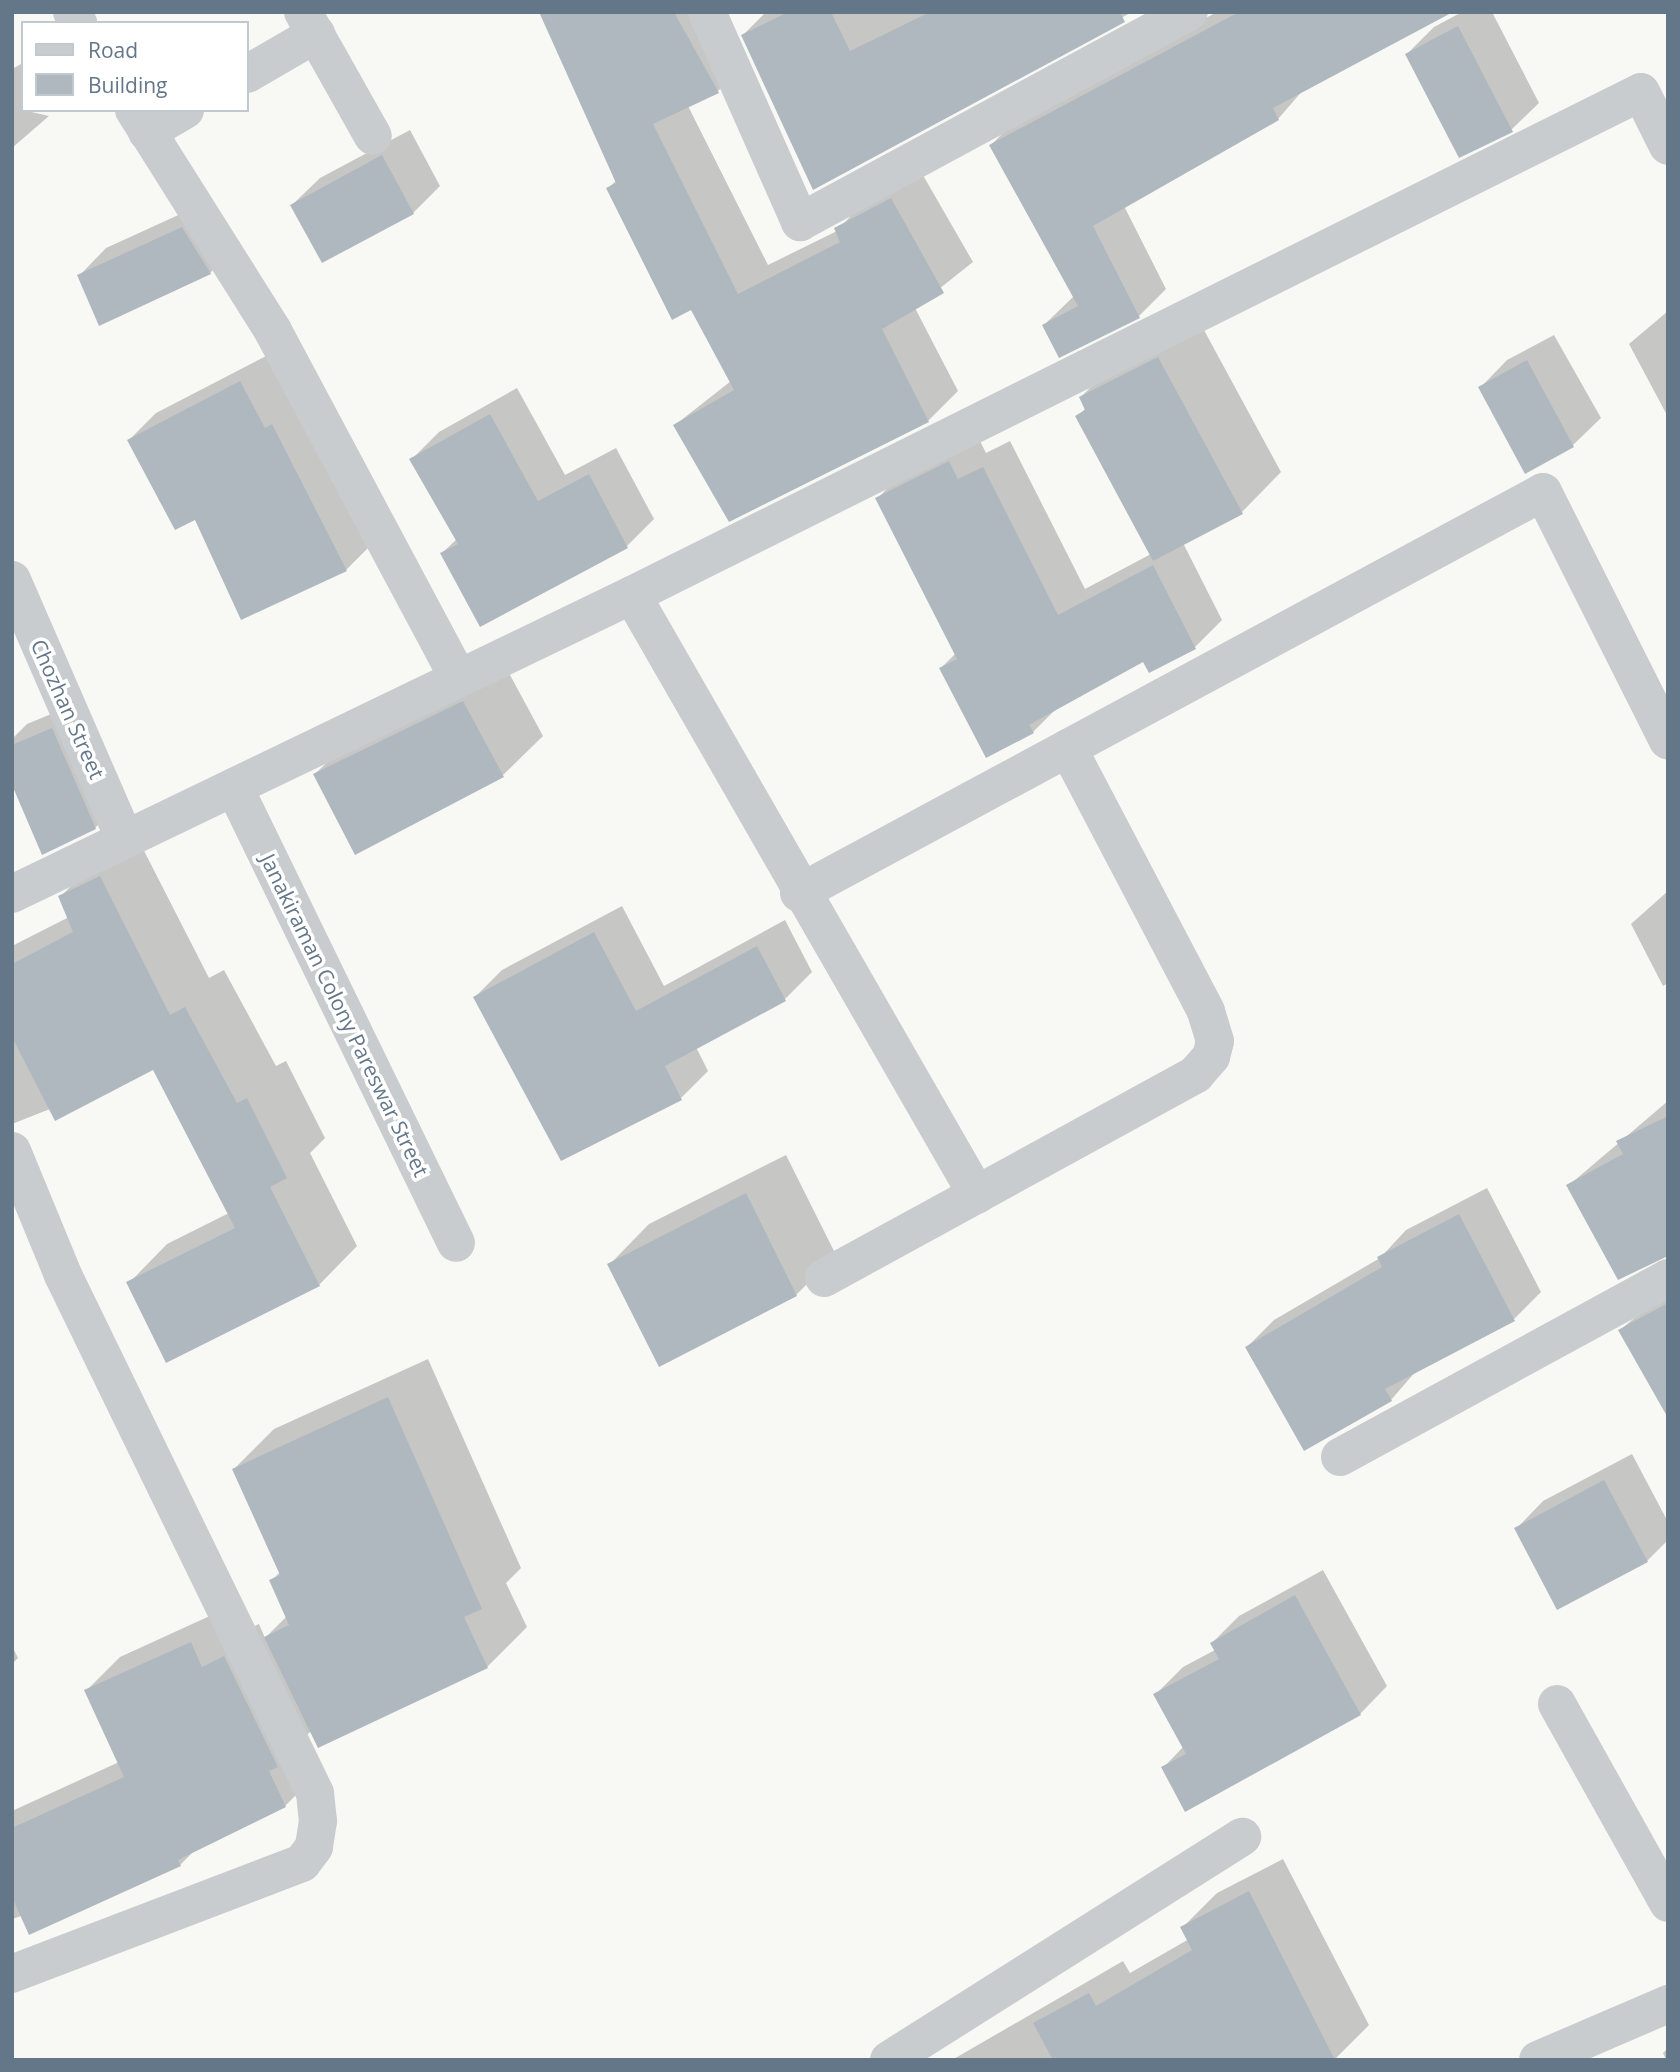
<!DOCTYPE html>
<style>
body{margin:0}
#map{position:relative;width:1680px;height:2072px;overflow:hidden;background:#f8f8f5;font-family:"Open Sans",sans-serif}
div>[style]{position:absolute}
.shadow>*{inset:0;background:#0003}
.building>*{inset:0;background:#b0b8bf}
.minor>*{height:38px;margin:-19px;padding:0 19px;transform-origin:19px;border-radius:19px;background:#c8cccf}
span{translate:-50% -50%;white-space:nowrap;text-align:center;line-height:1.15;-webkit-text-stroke:7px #fff;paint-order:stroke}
.street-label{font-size:21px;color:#647789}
.frame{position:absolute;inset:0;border:14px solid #647789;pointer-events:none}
.legend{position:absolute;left:21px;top:21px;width:228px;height:91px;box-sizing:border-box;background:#fff;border:2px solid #c1c9d0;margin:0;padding:9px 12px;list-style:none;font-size:21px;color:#647789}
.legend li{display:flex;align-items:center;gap:14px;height:35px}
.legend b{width:35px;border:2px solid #c1c9d0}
</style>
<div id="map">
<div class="shadow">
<div style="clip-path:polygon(541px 12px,721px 12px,747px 62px,718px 91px,688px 106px,768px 265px,837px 231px,866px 199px,920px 170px,973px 262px,915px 308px,958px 391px,928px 421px,675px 425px,731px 381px,692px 308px,608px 188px,617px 180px)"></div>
<div style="clip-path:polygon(766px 12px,1132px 12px,814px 188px,743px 35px)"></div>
<div style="clip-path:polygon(1217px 12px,1432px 12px,1304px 89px,1278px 119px,1124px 206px,1166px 289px,1139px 316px,1044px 325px,1074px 296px,991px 145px,1018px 118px)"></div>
<div style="clip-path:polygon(1462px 12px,1492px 12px,1539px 103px,1511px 130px,1407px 54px,1434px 27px)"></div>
<div style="clip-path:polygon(21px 64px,23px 110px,49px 116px,12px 148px,12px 69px)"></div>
<div style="clip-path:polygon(410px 130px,440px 186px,413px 213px,292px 205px,320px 178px)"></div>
<div style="clip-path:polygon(209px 201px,237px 246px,210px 273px,100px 324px,79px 276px,106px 248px)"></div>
<div style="clip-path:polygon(1668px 311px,1668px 417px,1629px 344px)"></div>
<div style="clip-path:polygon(1198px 319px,1281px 472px,1242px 512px,1183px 543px,1222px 620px,1195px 647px,1149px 671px,1144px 660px,1056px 709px,1033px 732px,941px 668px,956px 653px,877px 499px,904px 471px,977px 435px,986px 453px,1010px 441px,1085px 589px,1151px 554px,1078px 416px,1086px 408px,1081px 397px,1120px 357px)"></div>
<div style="clip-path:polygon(1554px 335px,1601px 418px,1573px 445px,1526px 472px,1480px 388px,1507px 360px)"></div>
<div style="clip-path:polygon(268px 355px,373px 543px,346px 570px,196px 517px,129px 440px,156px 413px)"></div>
<div style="clip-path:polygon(517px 388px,565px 475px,616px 448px,654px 519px,627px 546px,480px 625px,442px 553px,457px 539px,412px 459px,439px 432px)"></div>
<div style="clip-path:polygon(503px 662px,543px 736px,503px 775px,315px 774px,355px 735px)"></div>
<div style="clip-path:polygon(80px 702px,122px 800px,95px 828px,12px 780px,12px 739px,27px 724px)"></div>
<div style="clip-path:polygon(138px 839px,209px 978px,224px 970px,276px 1066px,286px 1061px,325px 1138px,310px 1153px,357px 1246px,319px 1285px,129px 1283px,167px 1244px,229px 1213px,154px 1068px,12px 1124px,12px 946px,69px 917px,61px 896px,99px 858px)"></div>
<div style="clip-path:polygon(1668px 891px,1668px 983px,1663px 986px,1631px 924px)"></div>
<div style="clip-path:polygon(622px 906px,664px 986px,785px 920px,812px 972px,785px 999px,696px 1047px,708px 1071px,681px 1098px,475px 997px,502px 970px)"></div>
<div style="clip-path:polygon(1668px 1101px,1668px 1254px,1568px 1186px)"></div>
<div style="clip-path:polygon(786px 1155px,836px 1255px,796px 1295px,610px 1264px,649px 1224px)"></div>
<div style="clip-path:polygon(1487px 1188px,1541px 1292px,1514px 1319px,1417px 1370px,1391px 1400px,1247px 1347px,1274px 1320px,1380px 1258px,1406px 1230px)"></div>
<div style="clip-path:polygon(1668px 1290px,1668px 1415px,1620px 1330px)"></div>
<div style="clip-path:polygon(428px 1359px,521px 1568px,506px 1583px,527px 1627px,487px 1667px,311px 1731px,303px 1739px,319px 1772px,285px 1806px,195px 1850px,180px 1865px,12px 1919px,12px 1811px,119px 1762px,86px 1691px,120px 1657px,225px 1609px,236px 1634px,259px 1624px,265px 1638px,287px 1616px,271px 1581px,280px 1572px,234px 1469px,274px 1429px)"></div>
<div style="clip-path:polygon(1632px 1454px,1668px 1522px,1668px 1540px,1647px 1561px,1516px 1529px,1543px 1501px)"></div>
<div style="clip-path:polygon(1323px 1570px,1387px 1686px,1360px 1714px,1163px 1768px,1184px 1746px,1156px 1694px,1183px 1667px,1215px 1650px,1212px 1643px,1239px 1616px)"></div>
<div style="clip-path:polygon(12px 1646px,18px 1658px,12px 1664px)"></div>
<div style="clip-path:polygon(1283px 1859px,1369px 2025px,1335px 2059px,952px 2060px,1123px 1961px,1130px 1973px,1189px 1939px,1183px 1927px,1217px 1893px)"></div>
<div style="clip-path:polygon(1668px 2048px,1668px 2060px,1666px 2060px,1663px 2053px)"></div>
</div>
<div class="building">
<div style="clip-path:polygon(539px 12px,674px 12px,719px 93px,653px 124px,738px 294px,840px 242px,834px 228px,891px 198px,944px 293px,882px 329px,929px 422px,729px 522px,673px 425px,734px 390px,691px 310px,672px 320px,606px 188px,616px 183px)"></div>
<div style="clip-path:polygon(788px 12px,831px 12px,850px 51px,930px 12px,1120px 12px,1125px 22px,813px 190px,741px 35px)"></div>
<div style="clip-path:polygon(1239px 12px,1453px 12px,1273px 108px,1279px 120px,1093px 226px,1140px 318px,1059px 358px,1042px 325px,1078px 306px,989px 145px)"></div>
<div style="clip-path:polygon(1458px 26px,1513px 132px,1459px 158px,1405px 54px)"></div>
<div style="clip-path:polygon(382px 155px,414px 214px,322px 263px,290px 205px)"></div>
<div style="clip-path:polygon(182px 227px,211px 274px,99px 326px,77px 275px)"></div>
<div style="clip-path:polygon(1158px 357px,1243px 514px,1153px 561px,1075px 416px,1085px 410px,1079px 397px)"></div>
<div style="clip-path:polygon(1527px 360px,1574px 447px,1525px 474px,1478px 387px)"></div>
<div style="clip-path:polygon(240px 381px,265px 428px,272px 424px,347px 571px,241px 620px,195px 520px,175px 530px,127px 440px)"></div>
<div style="clip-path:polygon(490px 414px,538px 501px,589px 474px,628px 548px,480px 627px,440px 553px,458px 544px,409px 459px)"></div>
<div style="clip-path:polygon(949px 461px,958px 479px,983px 467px,1058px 615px,1153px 565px,1196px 649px,1149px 673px,1143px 662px,1029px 725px,1034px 733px,986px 758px,939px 668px,957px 659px,875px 498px)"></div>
<div style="clip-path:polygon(463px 701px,504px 777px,355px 855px,313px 774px)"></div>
<div style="clip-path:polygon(52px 728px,96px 829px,42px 855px,12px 785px,12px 745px)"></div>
<div style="clip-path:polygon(100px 876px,170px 1015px,185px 1007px,237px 1103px,247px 1098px,287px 1178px,270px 1187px,320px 1286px,166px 1363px,126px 1282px,235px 1228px,153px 1070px,55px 1121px,12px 1037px,12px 964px,73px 932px,58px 896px)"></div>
<div style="clip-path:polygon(594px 932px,636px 1011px,757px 946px,786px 1001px,665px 1066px,682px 1100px,561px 1161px,473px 997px)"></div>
<div style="clip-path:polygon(1668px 1116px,1668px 1256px,1618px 1280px,1566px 1185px,1623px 1154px,1616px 1141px)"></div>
<div style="clip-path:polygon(746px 1193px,797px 1296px,659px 1367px,607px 1264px)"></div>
<div style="clip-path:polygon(1459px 1214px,1515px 1321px,1385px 1389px,1392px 1401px,1304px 1451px,1245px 1347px,1382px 1267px,1377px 1257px)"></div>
<div style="clip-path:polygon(1668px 1303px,1668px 1418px,1618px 1330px)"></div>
<div style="clip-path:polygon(388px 1397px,482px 1609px,464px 1617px,488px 1668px,318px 1748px,264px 1637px,289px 1625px,269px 1580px,280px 1575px,232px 1469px)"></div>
<div style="clip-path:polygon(1604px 1480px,1648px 1562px,1557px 1610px,1514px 1528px)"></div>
<div style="clip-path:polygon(1295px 1595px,1361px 1715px,1185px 1812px,1161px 1767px,1186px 1754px,1153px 1694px,1219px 1659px,1210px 1643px)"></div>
<div style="clip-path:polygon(191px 1642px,202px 1667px,224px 1656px,278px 1767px,269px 1771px,286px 1807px,178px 1860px,181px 1866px,29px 1935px,12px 1897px,12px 1828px,124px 1777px,84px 1690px)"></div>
<div style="clip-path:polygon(1249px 1891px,1335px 2060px,1053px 2060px,1033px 2023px,1089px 1993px,1096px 2006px,1192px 1950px,1180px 1927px)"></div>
</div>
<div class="minor">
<div style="left:72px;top:12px;width:13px;rotate:61deg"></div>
<div style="left:303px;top:12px;width:142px;rotate:60.6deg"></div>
<div style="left:707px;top:12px;width:230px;rotate:66.1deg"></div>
<div style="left:800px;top:222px;width:442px;rotate:-28.4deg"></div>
<div style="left:247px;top:74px;width:80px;rotate:-30.1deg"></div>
<div style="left:134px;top:110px;width:261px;rotate:57.8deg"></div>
<div style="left:273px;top:331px;width:391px;rotate:61.9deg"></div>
<div style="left:147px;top:132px;width:44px;rotate:-30.1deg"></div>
<div style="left:12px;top:580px;width:281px;rotate:66.5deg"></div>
<div style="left:632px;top:595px;width:692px;rotate:60.1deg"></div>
<div style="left:234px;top:787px;width:507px;rotate:64.04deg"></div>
<div style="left:799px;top:893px;width:845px;rotate:-28.32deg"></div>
<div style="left:1543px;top:492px;width:278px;rotate:63.3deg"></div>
<div style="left:12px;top:894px;width:688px;rotate:-25.75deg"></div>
<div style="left:632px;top:595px;width:1127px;rotate:-26.5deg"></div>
<div style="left:1641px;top:92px;width:60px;rotate:63.4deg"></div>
<div style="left:12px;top:1151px;width:134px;rotate:67.6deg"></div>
<div style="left:63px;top:1275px;width:576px;rotate:64.06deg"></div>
<div style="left:315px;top:1793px;width:28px;rotate:84deg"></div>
<div style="left:318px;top:1821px;width:26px;rotate:99deg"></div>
<div style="left:314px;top:1847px;width:20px;rotate:127deg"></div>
<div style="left:302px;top:1863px;width:311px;rotate:159.1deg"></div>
<div style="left:824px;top:1278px;width:424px;rotate:-28.7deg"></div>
<div style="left:1196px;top:1074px;width:23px;rotate:-49deg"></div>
<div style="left:1211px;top:1057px;width:16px;rotate:-76deg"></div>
<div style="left:1215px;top:1041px;width:31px;rotate:-107deg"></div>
<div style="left:1206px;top:1011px;width:297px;rotate:-117.7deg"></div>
<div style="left:1340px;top:1457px;width:374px;rotate:-28.6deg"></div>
<div style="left:1557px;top:1704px;width:228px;rotate:60.8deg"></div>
<div style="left:889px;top:2060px;width:418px;rotate:-32.3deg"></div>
<div style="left:1538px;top:2060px;width:142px;rotate:-23.3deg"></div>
</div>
<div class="street-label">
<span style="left:68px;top:709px;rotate:66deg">Chozhan Street</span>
<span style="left:345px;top:1015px;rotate:64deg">Janakiraman Colony Pareswar Street</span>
</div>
<div class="frame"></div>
<ul class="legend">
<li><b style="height:9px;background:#c8cccf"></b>Road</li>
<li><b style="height:19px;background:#b0b8bf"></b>Building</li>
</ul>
</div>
